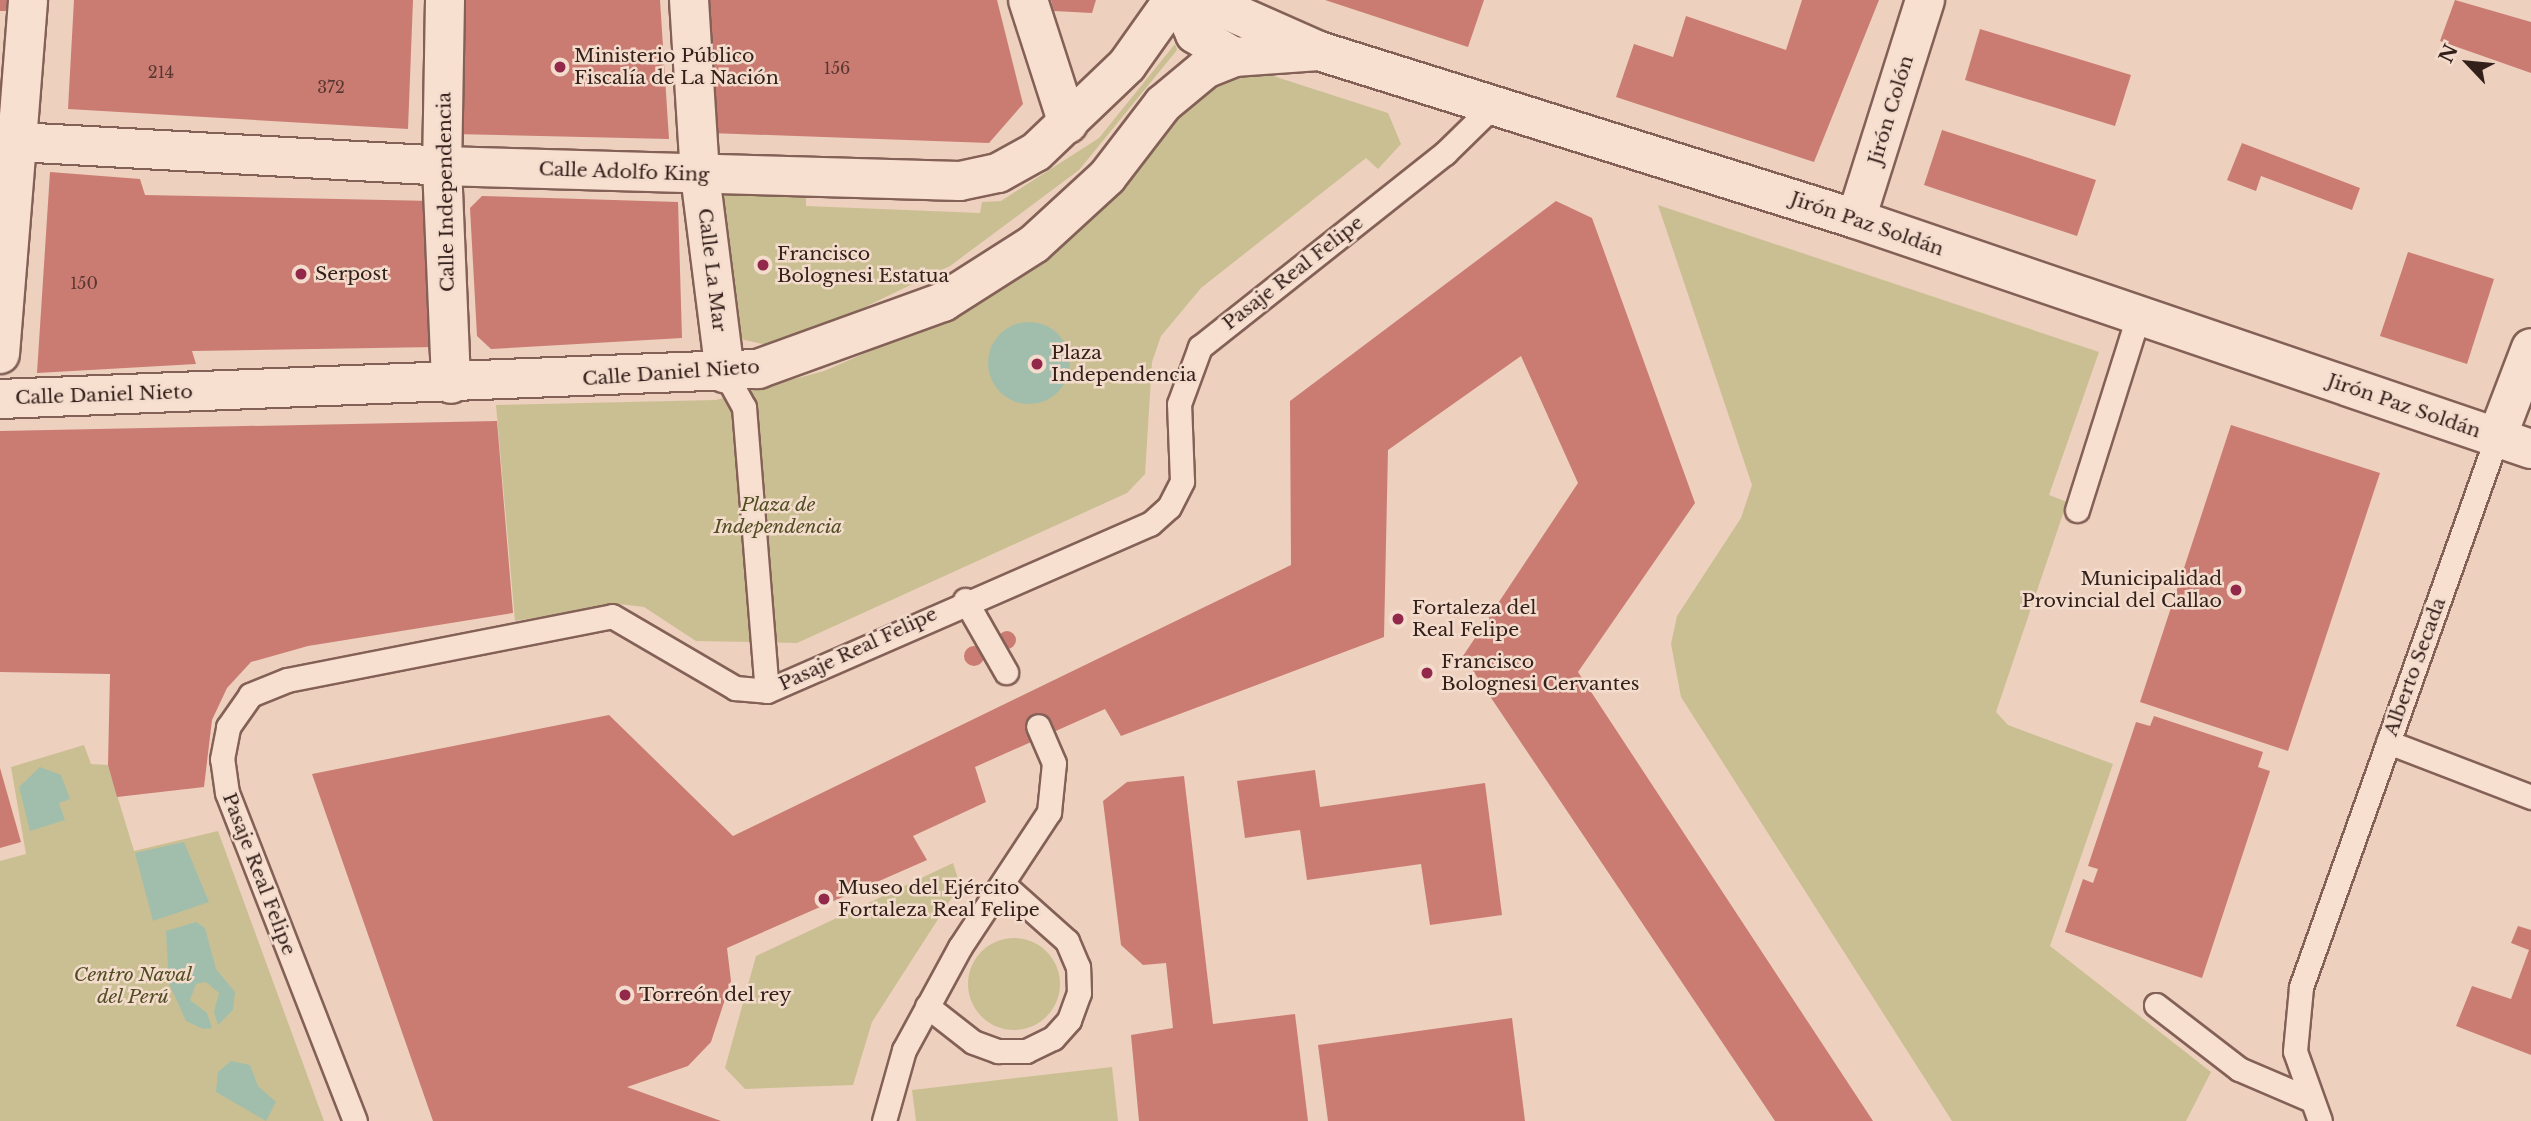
<!DOCTYPE html>
<meta charset="utf-8">
<style>
body{margin:0}
#map{position:relative;width:2531px;height:1121px;overflow:hidden;background:#edd0bd;font-family:"Libre Baskerville",serif}
div>[style]{position:absolute}
.green>*{inset:0;background:#cabf92}
.round{border-radius:50%}
.water>*{inset:0;background:#a1beac}
.building>*{inset:0;background:#ca7c73}
.roads{filter:drop-shadow(2px 0 #846157) drop-shadow(-2px 0 #846157) drop-shadow(0 2px #846157) drop-shadow(0 -2px #846157)}
.lane>*{height:23px;margin:-11.5px;padding:0 11.5px;transform-origin:11.5px;border-radius:11.5px;background:#f8e0d0}
.street>*{height:38px;margin:-19px;padding:0 19px;transform-origin:19px;border-radius:19px;background:#f8e0d0}
.secondary>*{height:38px;margin:-19px;padding:0 19px;transform-origin:19px;border-radius:19px;background:#f8e0d0}
.dots>*{width:19px;height:19px;translate:-50% -50%;box-sizing:border-box;border:4px solid #f4dccd;border-radius:50%}
span{translate:-50% -50%;white-space:nowrap;text-align:center;line-height:1.15;-webkit-text-stroke:5px #f4dccd;paint-order:stroke}
.number-label{font-size:16px;color:#5a3731}
.number-label span{-webkit-text-stroke-width:0}
.poi-label{font-size:19px;color:#34201b}
.left{translate:0 -50%;text-align:left}
.right{translate:-100% -50%;text-align:right}
.street-label{font-size:19px;color:#34201b}
.park-label{font-size:19px;color:#504d22;font-style:italic}
.north{position:absolute;left:2433px;top:28px;width:70px;height:70px;-webkit-text-stroke:5px #f4dccd;paint-order:stroke;rotate:296deg;font-size:19px;font-weight:700;line-height:28px;text-align:center;color:#34201b}
.north::after{content:'';display:block;margin:auto;width:24px;height:32px;background:#34201b;clip-path:polygon(50% 0,100% 100%,50% 72%,0 100%)}
</style>
<div id="map">
<div class="green">
<div style="clip-path:polygon(1175px 44px,1177px 50px,1079px 170px,950px 266px,809px 334px,768px 345px,731px 337px,719px 198px,728px 191px,806px 193px,806px 206px,980px 213px,982px 202px,1001px 201px,1099px 138px)"></div>
<div style="clip-path:polygon(1261px 72px,1388px 113px,1401px 144px,1378px 169px,1366px 158px,1201px 288px,1161px 336px,1152px 362px,1145px 474px,1127px 493px,797px 643px,696px 641px,644px 607px,619px 604px,515px 621px,496px 405px,716px 400px,824px 371px,937px 322px,1177px 112px,1223px 76px)"></div>
<div style="clip-path:polygon(1658px 205px,2099px 352px,2049px 495px,2067px 502px,1996px 712px,2008px 725px,2113px 764px,2050px 946px,2211px 1072px,2186px 1121px,1952px 1121px,1681px 697px,1671px 644px,1677px 616px,1741px 518px,1752px 485px)"></div>
<div style="clip-path:polygon(84px 745px,91px 764px,108px 765px,134px 851px,218px 831px,324px 1121px,0 1121px,0 861px,26px 854px,11px 767px)"></div>
<div style="clip-path:polygon(953px 863px,960px 885px,872px 1022px,853px 1085px,745px 1089px,725px 1068px,756px 956px)"></div>
<div class="round" style="left:968px;top:938px;width:92px;height:92px"></div>
<div style="clip-path:polygon(1112px 1067px,1118px 1121px,916px 1121px,912px 1090px)"></div>
</div>
<div class="water">
<div class="round" style="left:988px;top:322px;width:82px;height:82px"></div>
<div style="clip-path:polygon(40px 767px,61px 775px,70px 799px,59px 803px,65px 820px,30px 831px,19px 787px)"></div>
<div style="clip-path:polygon(184px 842px,209px 902px,153px 921px,135px 853px)"></div>
<div style="clip-path:polygon(196px 922px,205px 928px,216px 969px,235px 992px,233px 1010px,218px 1025px,214px 1012px,219px 993px,206px 982px,196px 984px,190px 1000px,207px 1013px,212px 1028px,203px 1029px,186px 1021px,163px 970px,168px 968px,166px 931px)"></div>
<div style="clip-path:polygon(231px 1061px,250px 1065px,258px 1086px,276px 1102px,266px 1121px,216px 1092px,218px 1072px)"></div>
</div>
<div class="building">
<div style="clip-path:polygon(0 0,9px 0,9px 11px,0 11px)"></div>
<div style="clip-path:polygon(74px 0,413px 0,408px 129px,68px 109px)"></div>
<div style="clip-path:polygon(459px 0,660px 0,669px 139px,454px 134px)"></div>
<div style="clip-path:polygon(702px 0,997px 0,1023px 104px,989px 143px,710px 133px)"></div>
<div style="clip-path:polygon(1051px 0,1096px 0,1092px 13px,1054px 11px)"></div>
<div style="clip-path:polygon(1325px 0,1484px 0,1468px 47px)"></div>
<div style="clip-path:polygon(1802px 0,1879px 0,1814px 162px,1616px 97px,1634px 44px,1673px 57px,1686px 16px,1786px 50px)"></div>
<div style="clip-path:polygon(2455px 0,2531px 22px,2531px 73px,2440px 41px)"></div>
<div style="clip-path:polygon(1980px 29px,2131px 75px,2115px 126px,1965px 80px)"></div>
<div style="clip-path:polygon(1942px 130px,2096px 180px,2077px 236px,1924px 185px)"></div>
<div style="clip-path:polygon(2242px 143px,2360px 188px,2352px 210px,2261px 176px,2256px 191px,2227px 180px)"></div>
<div style="clip-path:polygon(50px 172px,140px 179px,145px 195px,433px 201px,435px 347px,192px 351px,196px 364px,37px 373px)"></div>
<div style="clip-path:polygon(482px 196px,678px 202px,682px 338px,491px 349px,477px 336px,470px 208px)"></div>
<div style="clip-path:polygon(1556px 201px,1592px 218px,1695px 503px,1578px 672px,1873px 1121px,1775px 1121px,1463px 656px,1578px 483px,1521px 356px,1388px 450px,1384px 637px,1121px 736px,1105px 709px,975px 767px,986px 802px,913px 836px,927px 860px,727px 948px,731px 981px,711px 1042px,688px 1066px,627px 1087px,721px 1121px,433px 1121px,312px 774px,609px 715px,733px 836px,1291px 565px,1290px 401px)"></div>
<div style="clip-path:polygon(2408px 252px,2494px 279px,2467px 364px,2380px 336px)"></div>
<div style="clip-path:polygon(497px 421px,513px 613px,308px 646px,251px 662px,227px 688px,212px 720px,204px 787px,117px 797px,108px 765px,110px 674px,0 672px,0 431px)"></div>
<div style="clip-path:polygon(2231px 425px,2380px 473px,2288px 751px,2140px 702px)"></div>
<div class="round" style="left:998px;top:631px;width:18px;height:18px"></div>
<div class="round" style="left:964px;top:646px;width:20px;height:20px"></div>
<div style="clip-path:polygon(2154px 716px,2263px 752px,2258px 767px,2270px 771px,2202px 978px,2065px 932px,2083px 879px,2093px 883px,2098px 869px,2088px 866px,2136px 722px,2150px 726px)"></div>
<div style="clip-path:polygon(0 768px,21px 842px,0 848px)"></div>
<div style="clip-path:polygon(1315px 770px,1320px 807px,1485px 783px,1502px 915px,1430px 925px,1421px 864px,1307px 880px,1300px 830px,1245px 838px,1237px 781px)"></div>
<div style="clip-path:polygon(1184px 776px,1213px 1024px,1295px 1014px,1308px 1121px,1139px 1121px,1131px 1035px,1173px 1028px,1166px 963px,1143px 965px,1121px 945px,1103px 801px,1127px 782px)"></div>
<div style="clip-path:polygon(2518px 926px,2531px 930px,2531px 1055px,2456px 1026px,2472px 986px,2511px 999px,2529px 950px,2511px 943px)"></div>
<div style="clip-path:polygon(1512px 1018px,1525px 1121px,1328px 1121px,1318px 1045px)"></div>
</div>
<div class="roads">
<div class="lane">
<div style="left:725px;top:373px;width:39px;rotate:61deg"></div>
<div style="left:744px;top:407px;width:285px;rotate:85.4deg"></div>
<div style="left:2077px;top:510px;width:203px;rotate:-72.5deg"></div>
<div style="left:965px;top:600px;width:83px;rotate:60.3deg"></div>
<div style="left:2388px;top:742px;width:153px;rotate:21deg"></div>
<div style="left:2156px;top:1005px;width:105px;rotate:37.6deg"></div>
<div style="left:2239px;top:1069px;width:76px;rotate:23.2deg"></div>
<div style="left:927px;top:1006px;width:58px;rotate:38deg"></div>
<div style="left:973px;top:1042px;width:27px;rotate:20deg"></div>
<div style="left:998px;top:1051px;width:28px"></div>
<div style="left:1026px;top:1051px;width:30px;rotate:-26deg"></div>
<div style="left:1053px;top:1038px;width:24px;rotate:-48deg"></div>
<div style="left:1069px;top:1020px;width:29px;rotate:-70deg"></div>
<div style="left:1079px;top:993px;width:26px;rotate:-92deg"></div>
<div style="left:1078px;top:967px;width:28px;rotate:-113deg"></div>
<div style="left:1067px;top:941px;width:86px;rotate:-138.3deg"></div>
<div style="left:355px;top:1121px;width:352px;rotate:-111.3deg"></div>
<div style="left:227px;top:793px;width:34px;rotate:-98deg"></div>
<div style="left:222px;top:759px;width:33px;rotate:-79deg"></div>
<div style="left:228px;top:727px;width:39px;rotate:-55deg"></div>
<div style="left:250px;top:695px;width:40px;rotate:-22deg"></div>
<div style="left:287px;top:680px;width:331px;rotate:-11.1deg"></div>
<div style="left:612px;top:616px;width:143px;rotate:30.3deg"></div>
<div style="left:735px;top:688px;width:32px;rotate:5deg"></div>
<div style="left:767px;top:691px;width:418px;rotate:-23.6deg"></div>
<div style="left:1150px;top:524px;width:25px;rotate:-42deg"></div>
<div style="left:1169px;top:507px;width:29px;rotate:-63deg"></div>
<div style="left:1182px;top:481px;width:77px;rotate:-92.2deg"></div>
<div style="left:1179px;top:404px;width:61px;rotate:-69.8deg"></div>
<div style="left:1200px;top:347px;width:313px;rotate:-38.4deg"></div>
<div style="left:1445px;top:153px;width:71px;rotate:-44.4deg"></div>
<div style="left:884px;top:1121px;width:74px;rotate:-74.3deg"></div>
<div style="left:904px;top:1050px;width:117px;rotate:-61.5deg"></div>
<div style="left:960px;top:947px;width:162px;rotate:-56.6deg"></div>
<div style="left:1049px;top:812px;width:49px;rotate:-84.2deg"></div>
<div style="left:1054px;top:763px;width:40px;rotate:-113.4deg"></div>
<div style="left:2320px;top:1121px;width:74px;rotate:-109.7deg"></div>
<div style="left:2295px;top:1051px;width:64px;rotate:-84.6deg"></div>
<div style="left:2301px;top:987px;width:584px;rotate:-70.39deg"></div>
</div>
<div class="street">
<div style="left:445px;top:0;width:166px;rotate:91deg"></div>
<div style="left:442px;top:166px;width:218px;rotate:87.6deg"></div>
<div style="left:689px;top:0;width:175px;rotate:86.4deg"></div>
<div style="left:700px;top:175px;width:200px;rotate:82.8deg"></div>
<div style="left:1028px;top:0;width:130px;rotate:72.1deg"></div>
<div style="left:1856px;top:219px;width:230px;rotate:-72.5deg"></div>
<div style="left:0;top:354px;width:214px;rotate:-85.4deg"></div>
</div>
<div class="secondary">
<div style="left:1180px;top:0;width:37px;rotate:66deg"></div>
<div style="left:1195px;top:34px;width:45px;rotate:30.5deg"></div>
<div style="left:1204px;top:0;width:126px;rotate:23.9deg"></div>
<div style="left:1319px;top:51px;width:563px;rotate:17.37deg"></div>
<div style="left:1856px;top:219px;width:713px;rotate:18.82deg"></div>
<div style="left:0;top:141px;width:443px;rotate:3.2deg"></div>
<div style="left:442px;top:166px;width:518px;rotate:1.66deg"></div>
<div style="left:960px;top:181px;width:39px;rotate:-12deg"></div>
<div style="left:998px;top:173px;width:43px;rotate:-28.9deg"></div>
<div style="left:1036px;top:152px;width:126px;rotate:-43.7deg"></div>
<div style="left:1127px;top:65px;width:80px;rotate:-54.7deg"></div>
<div style="left:17px;top:141px;width:141px;rotate:-85.5deg"></div>
<div style="left:0;top:399px;width:759px;rotate:-2.27deg"></div>
<div style="left:758px;top:369px;width:197px;rotate:-19.9deg"></div>
<div style="left:943px;top:302px;width:108px;rotate:-32.5deg"></div>
<div style="left:1034px;top:244px;width:99px;rotate:-42.5deg"></div>
<div style="left:1107px;top:177px;width:92px;rotate:-52.5deg"></div>
<div style="left:1163px;top:104px;width:55px;rotate:-39.8deg"></div>
<div style="left:1205px;top:69px;width:31px;rotate:-22deg"></div>
<div style="left:1234px;top:57px;width:85px;rotate:-4deg"></div>
<div style="left:2497px;top:437px;width:95px;rotate:-69.1deg"></div>
</div>
</div>
<div class="dots">
<div style="left:560px;top:67px;background:#92284a"></div>
<div style="left:763px;top:265px;background:#92284a"></div>
<div style="left:301px;top:274px;background:#92284a"></div>
<div style="left:1037px;top:364px;background:#92284a"></div>
<div style="left:2236px;top:590px;background:#92284a"></div>
<div style="left:1398px;top:619px;background:#92284a"></div>
<div style="left:1427px;top:673px;background:#92284a"></div>
<div style="left:824px;top:899px;background:#92284a"></div>
<div style="left:625px;top:995px;background:#92284a"></div>
</div>
<div class="number-label">
<span style="left:837px;top:68px">156</span>
<span style="left:161px;top:72px">214</span>
<span style="left:331px;top:87px">372</span>
<span style="left:84px;top:283px">150</span>
</div>
<div class="poi-label">
<span class="left" style="left:574px;top:67px">Ministerio Público<br>Fiscalía de La Nación</span>
<span class="left" style="left:777px;top:265px">Francisco<br>Bolognesi Estatua</span>
<span class="left" style="left:315px;top:274px">Serpost</span>
<span class="left" style="left:1051px;top:364px">Plaza<br>Independencia</span>
<span class="right" style="left:2222px;top:590px">Municipalidad<br>Provincial del Callao</span>
<span class="left" style="left:1412px;top:619px">Fortaleza del<br>Real Felipe</span>
<span class="left" style="left:1441px;top:673px">Francisco<br>Bolognesi Cervantes</span>
<span class="left" style="left:838px;top:899px">Museo del Ejército<br>Fortaleza Real Felipe</span>
<span class="left" style="left:639px;top:995px">Torreón del rey</span>
</div>
<div class="street-label">
<span style="left:1891px;top:110px;rotate:-73deg">Jirón Colón</span>
<span style="left:624px;top:172px;rotate:2deg">Calle Adolfo King</span>
<span style="left:446px;top:192px;rotate:-91deg">Calle Independencia</span>
<span style="left:1867px;top:224px;rotate:19deg">Jirón Paz Soldán</span>
<span style="left:712px;top:270px;rotate:83deg">Calle La Mar</span>
<span style="left:1293px;top:273px;rotate:-38deg">Pasaje Real Felipe</span>
<span style="left:671px;top:373px;rotate:-4deg">Calle Daniel Nieto</span>
<span style="left:104px;top:395px;rotate:-2deg">Calle Daniel Nieto</span>
<span style="left:2404px;top:406px;rotate:19deg">Jirón Paz Soldán</span>
<span style="left:858px;top:649px;rotate:-25deg">Pasaje Real Felipe</span>
<span style="left:2415px;top:667px;rotate:-70deg">Alberto Secada</span>
<span style="left:259px;top:874px;rotate:69deg">Pasaje Real Felipe</span>
</div>
<div class="park-label">
<span style="left:778px;top:516px">Plaza de<br>Independencia</span>
<span style="left:133px;top:986px">Centro Naval<br>del Perú</span>
</div>
<div class="north">N</div>
</div>
